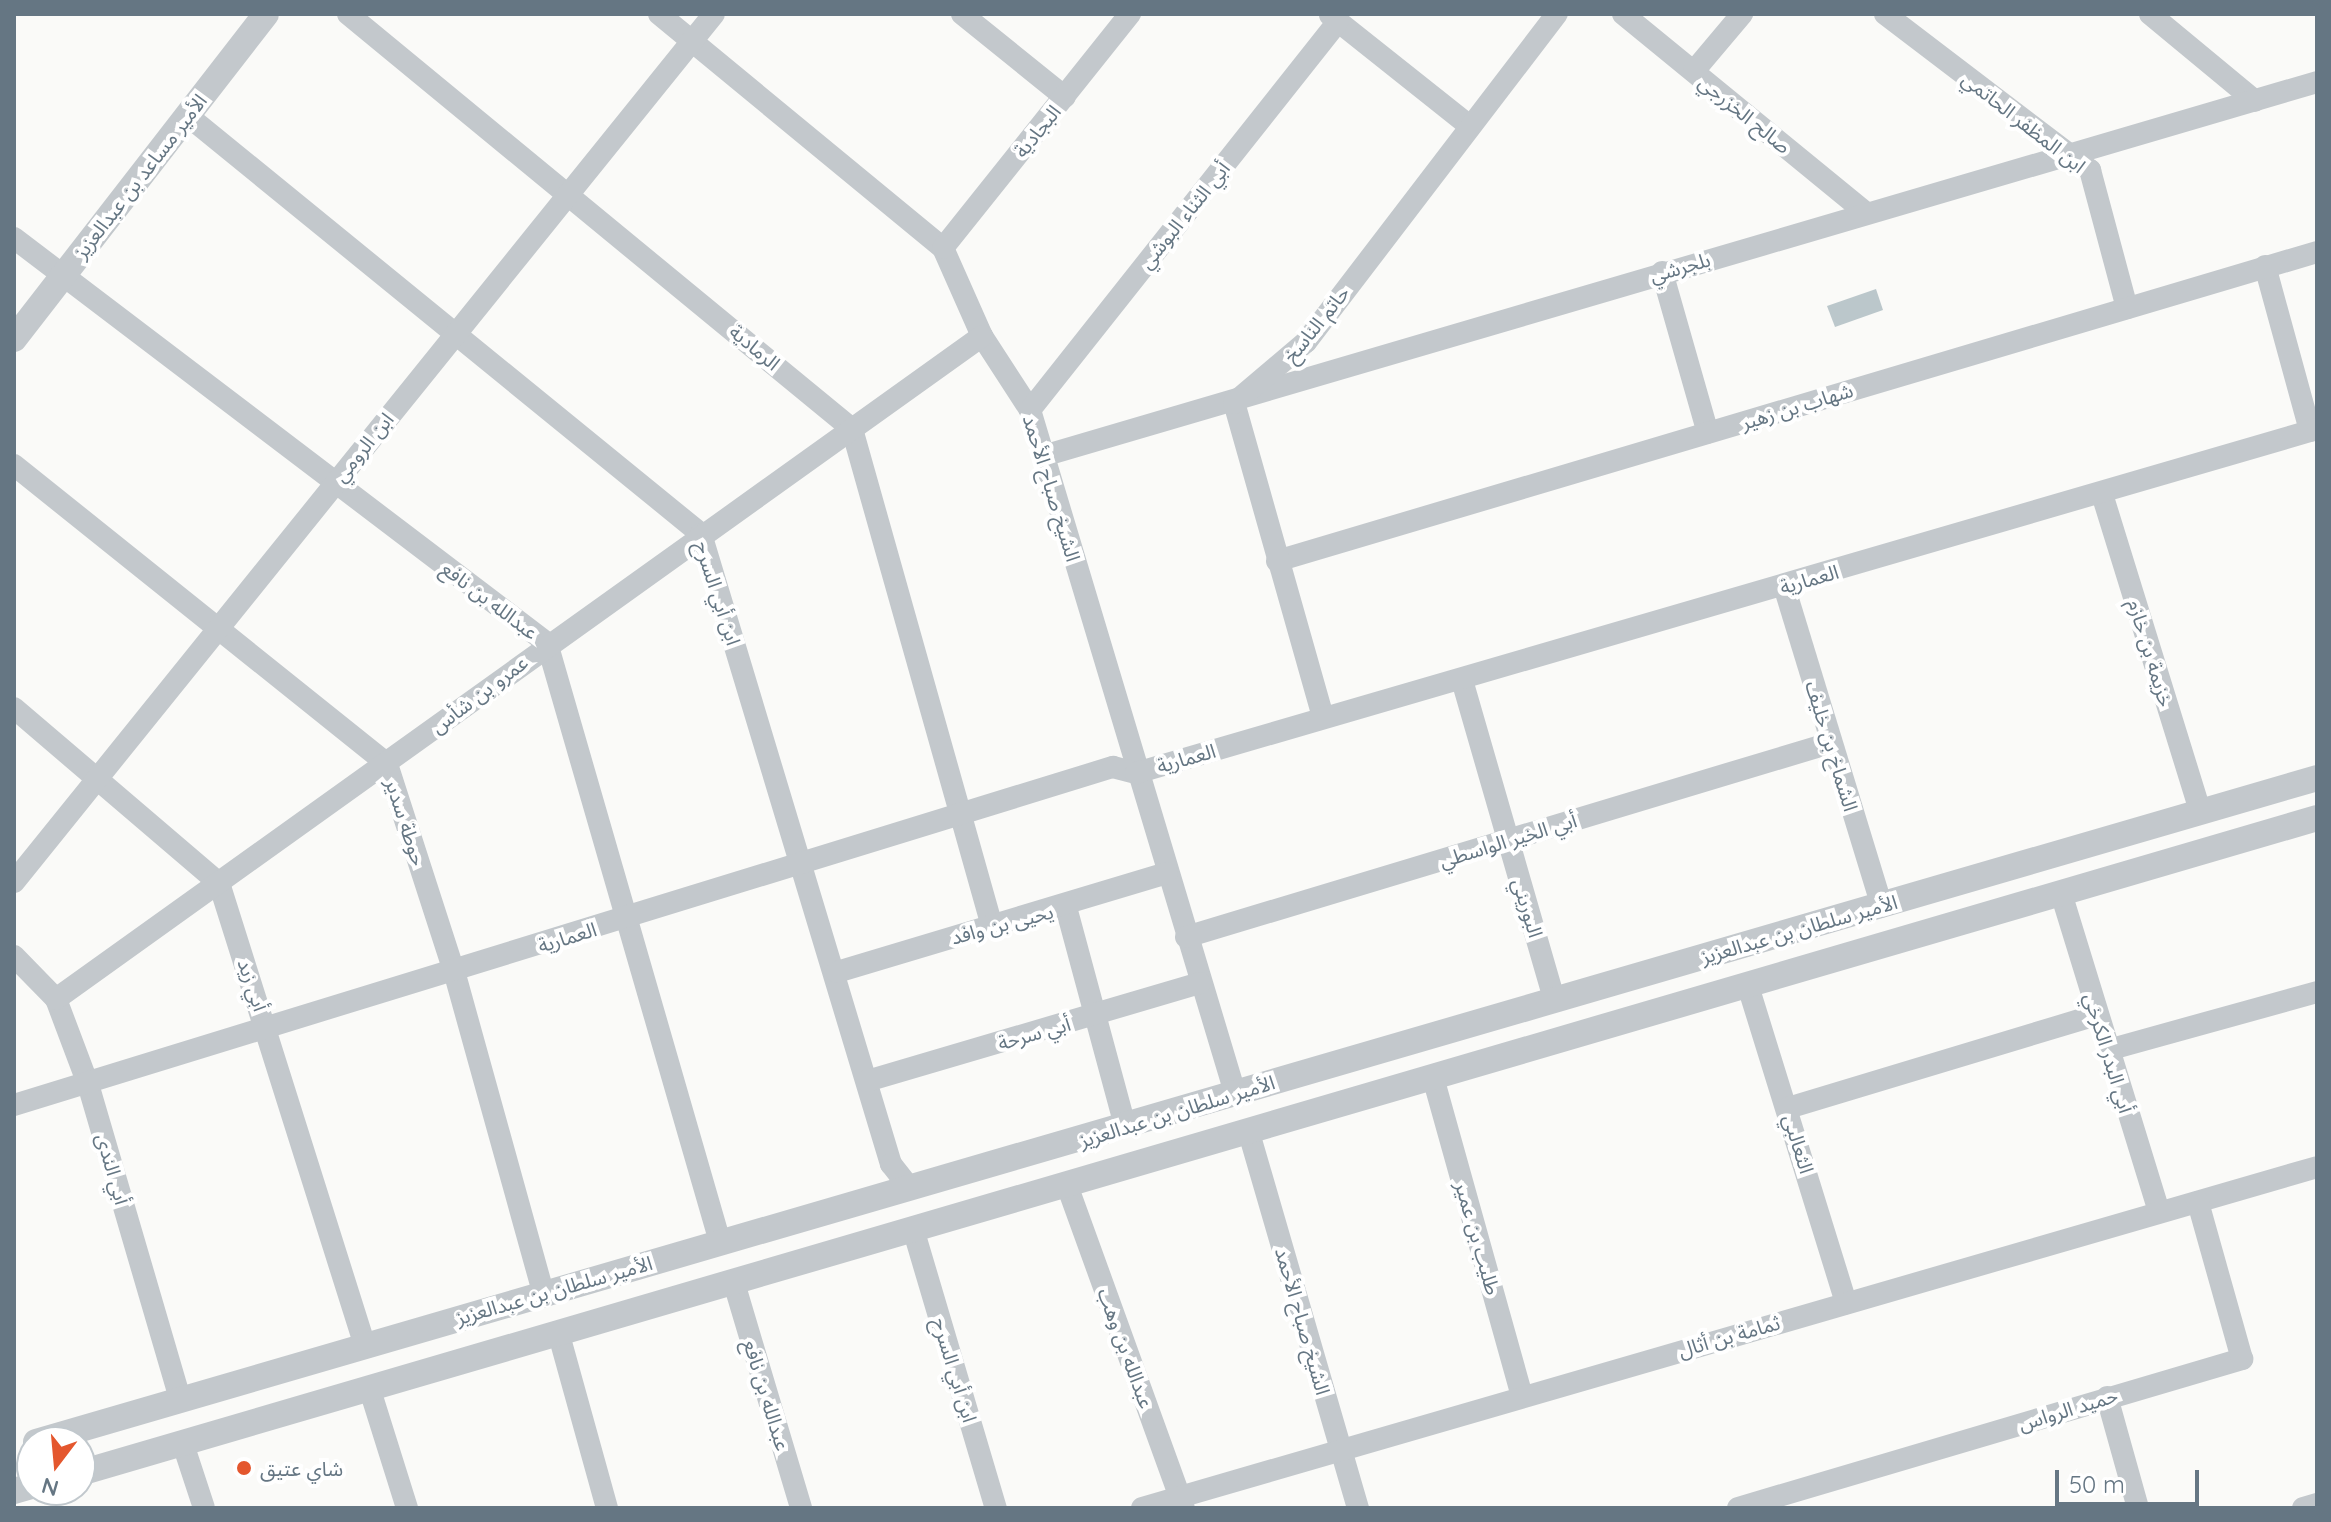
<!DOCTYPE html>
<meta charset="utf-8">
<style>
body{margin:0}
#map{position:relative;width:2331px;height:1522px;overflow:hidden;background:#fafaf8;font-family:Quicksand,"Noto Sans Arabic",sans-serif}
div>[style]{position:absolute}
.water>*{inset:0;background:#bbc7cb}
.minor>*{height:22px;margin:-11px;padding:0 11px;transform-origin:11px;border-radius:11px;background:#c3c8cc}
.tertiary>*{height:26px;margin:-13px;padding:0 13px;transform-origin:13px;border-radius:13px;background:#c3c8cc}
.dots>*{width:22px;height:22px;translate:-50% -50%;box-sizing:border-box;border:4px solid #fff;border-radius:50%}
span{translate:-50% -50%;white-space:nowrap;text-align:center;line-height:1.15;-webkit-text-stroke:8px #fff;paint-order:stroke}
.street-label{font-size:20px;color:#657683}
.poi-label{font-size:20px;color:#657683}
.left{translate:0 -50%;text-align:left}
.frame{position:absolute;inset:0;border:16px solid #657683;pointer-events:none}
.north{position:absolute;left:16px;top:1426px;width:80px;height:80px;box-sizing:border-box;background:#fff;border:2px solid #c1c8cd;border-radius:50%;rotate:196deg;font-size:22px;font-weight:700;line-height:32px;text-align:center;color:#657683}
.north::after{content:'';display:block;margin:auto;width:28px;height:36px;background:#e4572e;clip-path:polygon(50% 0,100% 100%,50% 72%,0 100%)}
.scale{position:absolute;left:2055px;top:1470px;width:144px;height:36px;box-sizing:border-box;border:4px solid #657683;border-top:0;padding-left:10px;font-size:24px;line-height:28px;white-space:nowrap;color:#657683;-webkit-text-stroke:6px #fff;paint-order:stroke}
</style>
<div id="map">
<div class="water">
<div style="clip-path:polygon(1876px 289px,1883px 310px,1835px 327px,1827px 306px)"></div>
</div>
<div class="minor">
<div style="left:348px;top:14px;width:653px;rotate:39.47deg"></div>
<div style="left:852px;top:429px;width:516px;rotate:74.27deg"></div>
<div style="left:659px;top:14px;width:368px;rotate:39.5deg"></div>
<div style="left:943px;top:248px;width:96px;rotate:66.1deg"></div>
<div style="left:982px;top:336px;width:88px;rotate:57deg"></div>
<div style="left:1030px;top:410px;width:713px;rotate:73.29deg"></div>
<div style="left:962px;top:14px;width:132px;rotate:38.9deg"></div>
<div style="left:1623px;top:14px;width:315px;rotate:39.3deg"></div>
<div style="left:1885px;top:14px;width:258px;rotate:37.3deg"></div>
<div style="left:2090px;top:170px;width:143px;rotate:75deg"></div>
<div style="left:2150px;top:14px;width:136px;rotate:39.6deg"></div>
<div style="left:1330px;top:15px;width:175px;rotate:38.5deg"></div>
<div style="left:1694px;top:71px;width:75px;rotate:-49.9deg"></div>
<div style="left:188px;top:116px;width:662px;rotate:39.17deg"></div>
<div style="left:701px;top:534px;width:658px;rotate:73.22deg"></div>
<div style="left:891px;top:1164px;width:29px;rotate:52deg"></div>
<div style="left:14px;top:238px;width:669px;rotate:37.23deg"></div>
<div style="left:547px;top:643px;width:623px;rotate:73.89deg"></div>
<div style="left:943px;top:248px;width:300px;rotate:-51.4deg"></div>
<div style="left:2265px;top:266px;width:171px;rotate:74.7deg"></div>
<div style="left:1662px;top:272px;width:167px;rotate:74.1deg"></div>
<div style="left:1030px;top:410px;width:495px;rotate:-51.6deg"></div>
<div style="left:1043px;top:456px;width:1328px;rotate:-16.36deg"></div>
<div style="left:14px;top:465px;width:478px;rotate:38.7deg"></div>
<div style="left:387px;top:764px;width:218px;rotate:72.1deg"></div>
<div style="left:454px;top:971px;width:333px;rotate:74.5deg"></div>
<div style="left:2102px;top:494px;width:332px;rotate:72.8deg"></div>
<div style="left:1277px;top:561px;width:1085px;rotate:-16.55deg"></div>
<div style="left:1784px;top:586px;width:335px;rotate:73deg"></div>
<div style="left:1462px;top:680px;width:331px;rotate:73.9deg"></div>
<div style="left:14px;top:708px;width:270px;rotate:40.5deg"></div>
<div style="left:219px;top:883px;width:485px;rotate:72.5deg"></div>
<div style="left:1323px;top:717px;width:326px;rotate:-105.8deg"></div>
<div style="left:1234px;top:403px;width:94px;rotate:-40.3deg"></div>
<div style="left:1306px;top:342px;width:413px;rotate:-52.6deg"></div>
<div style="left:14px;top:882px;width:1115px;rotate:-51.12deg"></div>
<div style="left:2061px;top:893px;width:334px;rotate:72.9deg"></div>
<div style="left:1066px;top:907px;width:227px;rotate:74.9deg"></div>
<div style="left:1186px;top:937px;width:673px;rotate:-16.76deg"></div>
<div style="left:14px;top:956px;width:60px;rotate:45.7deg"></div>
<div style="left:56px;top:999px;width:91px;rotate:69.4deg"></div>
<div style="left:88px;top:1084px;width:328px;rotate:73.7deg"></div>
<div style="left:837px;top:972px;width:344px;rotate:-16.7deg"></div>
<div style="left:1748px;top:986px;width:332px;rotate:72.8deg"></div>
<div style="left:56px;top:999px;width:1139px;rotate:-35.6deg"></div>
<div style="left:2108px;top:1050px;width:217px;rotate:-15.5deg"></div>
<div style="left:867px;top:1081px;width:347px;rotate:-16.4deg"></div>
<div style="left:1434px;top:1081px;width:327px;rotate:74.4deg"></div>
<div style="left:14px;top:1105px;width:1150px;rotate:-17.1deg"></div>
<div style="left:1113px;top:767px;width:24px;rotate:15deg"></div>
<div style="left:1136px;top:773px;width:1230px;rotate:-16.24deg"></div>
<div style="left:1788px;top:1108px;width:323px;rotate:-16.8deg"></div>
<div style="left:1249px;top:1133px;width:391px;rotate:73.8deg"></div>
<div style="left:1068px;top:1188px;width:340px;rotate:70.1deg"></div>
<div style="left:914px;top:1232px;width:288px;rotate:73.5deg"></div>
<div style="left:734px;top:1283px;width:235px;rotate:73.4deg"></div>
<div style="left:559px;top:1335px;width:180px;rotate:74.5deg"></div>
<div style="left:370px;top:1390px;width:124px;rotate:72.6deg"></div>
<div style="left:2107px;top:1397px;width:115px;rotate:74.4deg"></div>
<div style="left:183px;top:1444px;width:67px;rotate:71.8deg"></div>
<div style="left:1142px;top:1508px;width:1223px;rotate:-16.18deg"></div>
<div style="left:1738px;top:1508px;width:526px;rotate:-16.47deg"></div>
<div style="left:2242px;top:1359px;width:163px;rotate:-105.7deg"></div>
<div style="left:2303px;top:1508px;width:15px;rotate:-16deg"></div>
</div>
<div class="tertiary">
<div style="left:14px;top:339px;width:411px;rotate:-52.2deg"></div>
<div style="left:36px;top:1442px;width:2376px;rotate:-16.23deg"></div>
<div style="left:80px;top:1473px;width:2331px;rotate:-16.32deg"></div>
<div style="left:14px;top:1491px;width:19px;rotate:-16deg"></div>
</div>
<div class="dots">
<div style="left:244px;top:1468px;background:#e4572e"></div>
</div>
<div class="street-label">
<span style="left:1745px;top:114px;rotate:39deg">صالح الخزرجي</span>
<span style="left:2024px;top:122px;rotate:38deg">ابن المظفر الحاتمي</span>
<span style="left:1037px;top:131px;rotate:-51deg">البجادية</span>
<span style="left:140px;top:176px;rotate:-52deg">الأمير مساعد بن عبدالعزيز</span>
<span style="left:1184px;top:215px;rotate:-51deg">أبي الثناء البوشي</span>
<span style="left:1680px;top:267px;rotate:-16deg">بلجرشي</span>
<span style="left:1316px;top:324px;rotate:-51deg">حاتم الناسخ</span>
<span style="left:755px;top:347px;rotate:40deg">الرمادية</span>
<span style="left:1797px;top:406px;rotate:-17deg">شهاب بن زهير</span>
<span style="left:363px;top:447px;rotate:-51deg">ابن الرومي</span>
<span style="left:1052px;top:488px;rotate:73deg">الشيخ صباح الأحمد</span>
<span style="left:1809px;top:579px;rotate:-16deg">العمارية</span>
<span style="left:718px;top:593px;rotate:72deg">ابن أبي السرح</span>
<span style="left:490px;top:600px;rotate:37deg">عبدالله بن نافع</span>
<span style="left:2151px;top:653px;rotate:73deg">خزيمة بن خازم</span>
<span style="left:479px;top:694px;rotate:-37deg">عمرو بن شأس</span>
<span style="left:1832px;top:746px;rotate:73deg">الشماخ بن خليف</span>
<span style="left:1186px;top:758px;rotate:-16deg">العمارية</span>
<span style="left:406px;top:822px;rotate:72deg">حوطة سدير</span>
<span style="left:1508px;top:840px;rotate:-17deg">أبي الخير الواسطي</span>
<span style="left:1528px;top:908px;rotate:73deg">البوريني</span>
<span style="left:1002px;top:924px;rotate:-15deg">يحيى بن وافد</span>
<span style="left:1799px;top:929px;rotate:-16deg">الأمير سلطان بن عبدالعزيز</span>
<span style="left:567px;top:937px;rotate:-17deg">العمارية</span>
<span style="left:253px;top:985px;rotate:71deg">أبي زيد</span>
<span style="left:1034px;top:1033px;rotate:-16deg">أبي سرحة</span>
<span style="left:2109px;top:1053px;rotate:73deg">أبي البدر الكرخي</span>
<span style="left:1177px;top:1111px;rotate:-17deg">الأمير سلطان بن عبدالعزيز</span>
<span style="left:1799px;top:1144px;rotate:73deg">الثعالبي</span>
<span style="left:113px;top:1169px;rotate:74deg">أبي الندى</span>
<span style="left:1478px;top:1238px;rotate:74deg">طليب بن عمير</span>
<span style="left:554px;top:1290px;rotate:-16deg">الأمير سلطان بن عبدالعزيز</span>
<span style="left:1303px;top:1321px;rotate:74deg">الشيخ صباح الأحمد</span>
<span style="left:1729px;top:1336px;rotate:-16deg">ثمامة بن أثال</span>
<span style="left:1126px;top:1348px;rotate:70deg">عبدالله بن وهب</span>
<span style="left:955px;top:1370px;rotate:73deg">ابن أبي السرح</span>
<span style="left:767px;top:1395px;rotate:73deg">عبدالله بن نافع</span>
<span style="left:2068px;top:1409px;rotate:-17deg">حميد الرواس</span>
</div>
<div class="poi-label">
<span class="left" style="left:260px;top:1468px">شاي عتيق</span>
</div>
<div class="frame"></div>
<div class="north">N</div>
<div class="scale">50 m</div>
</div>
